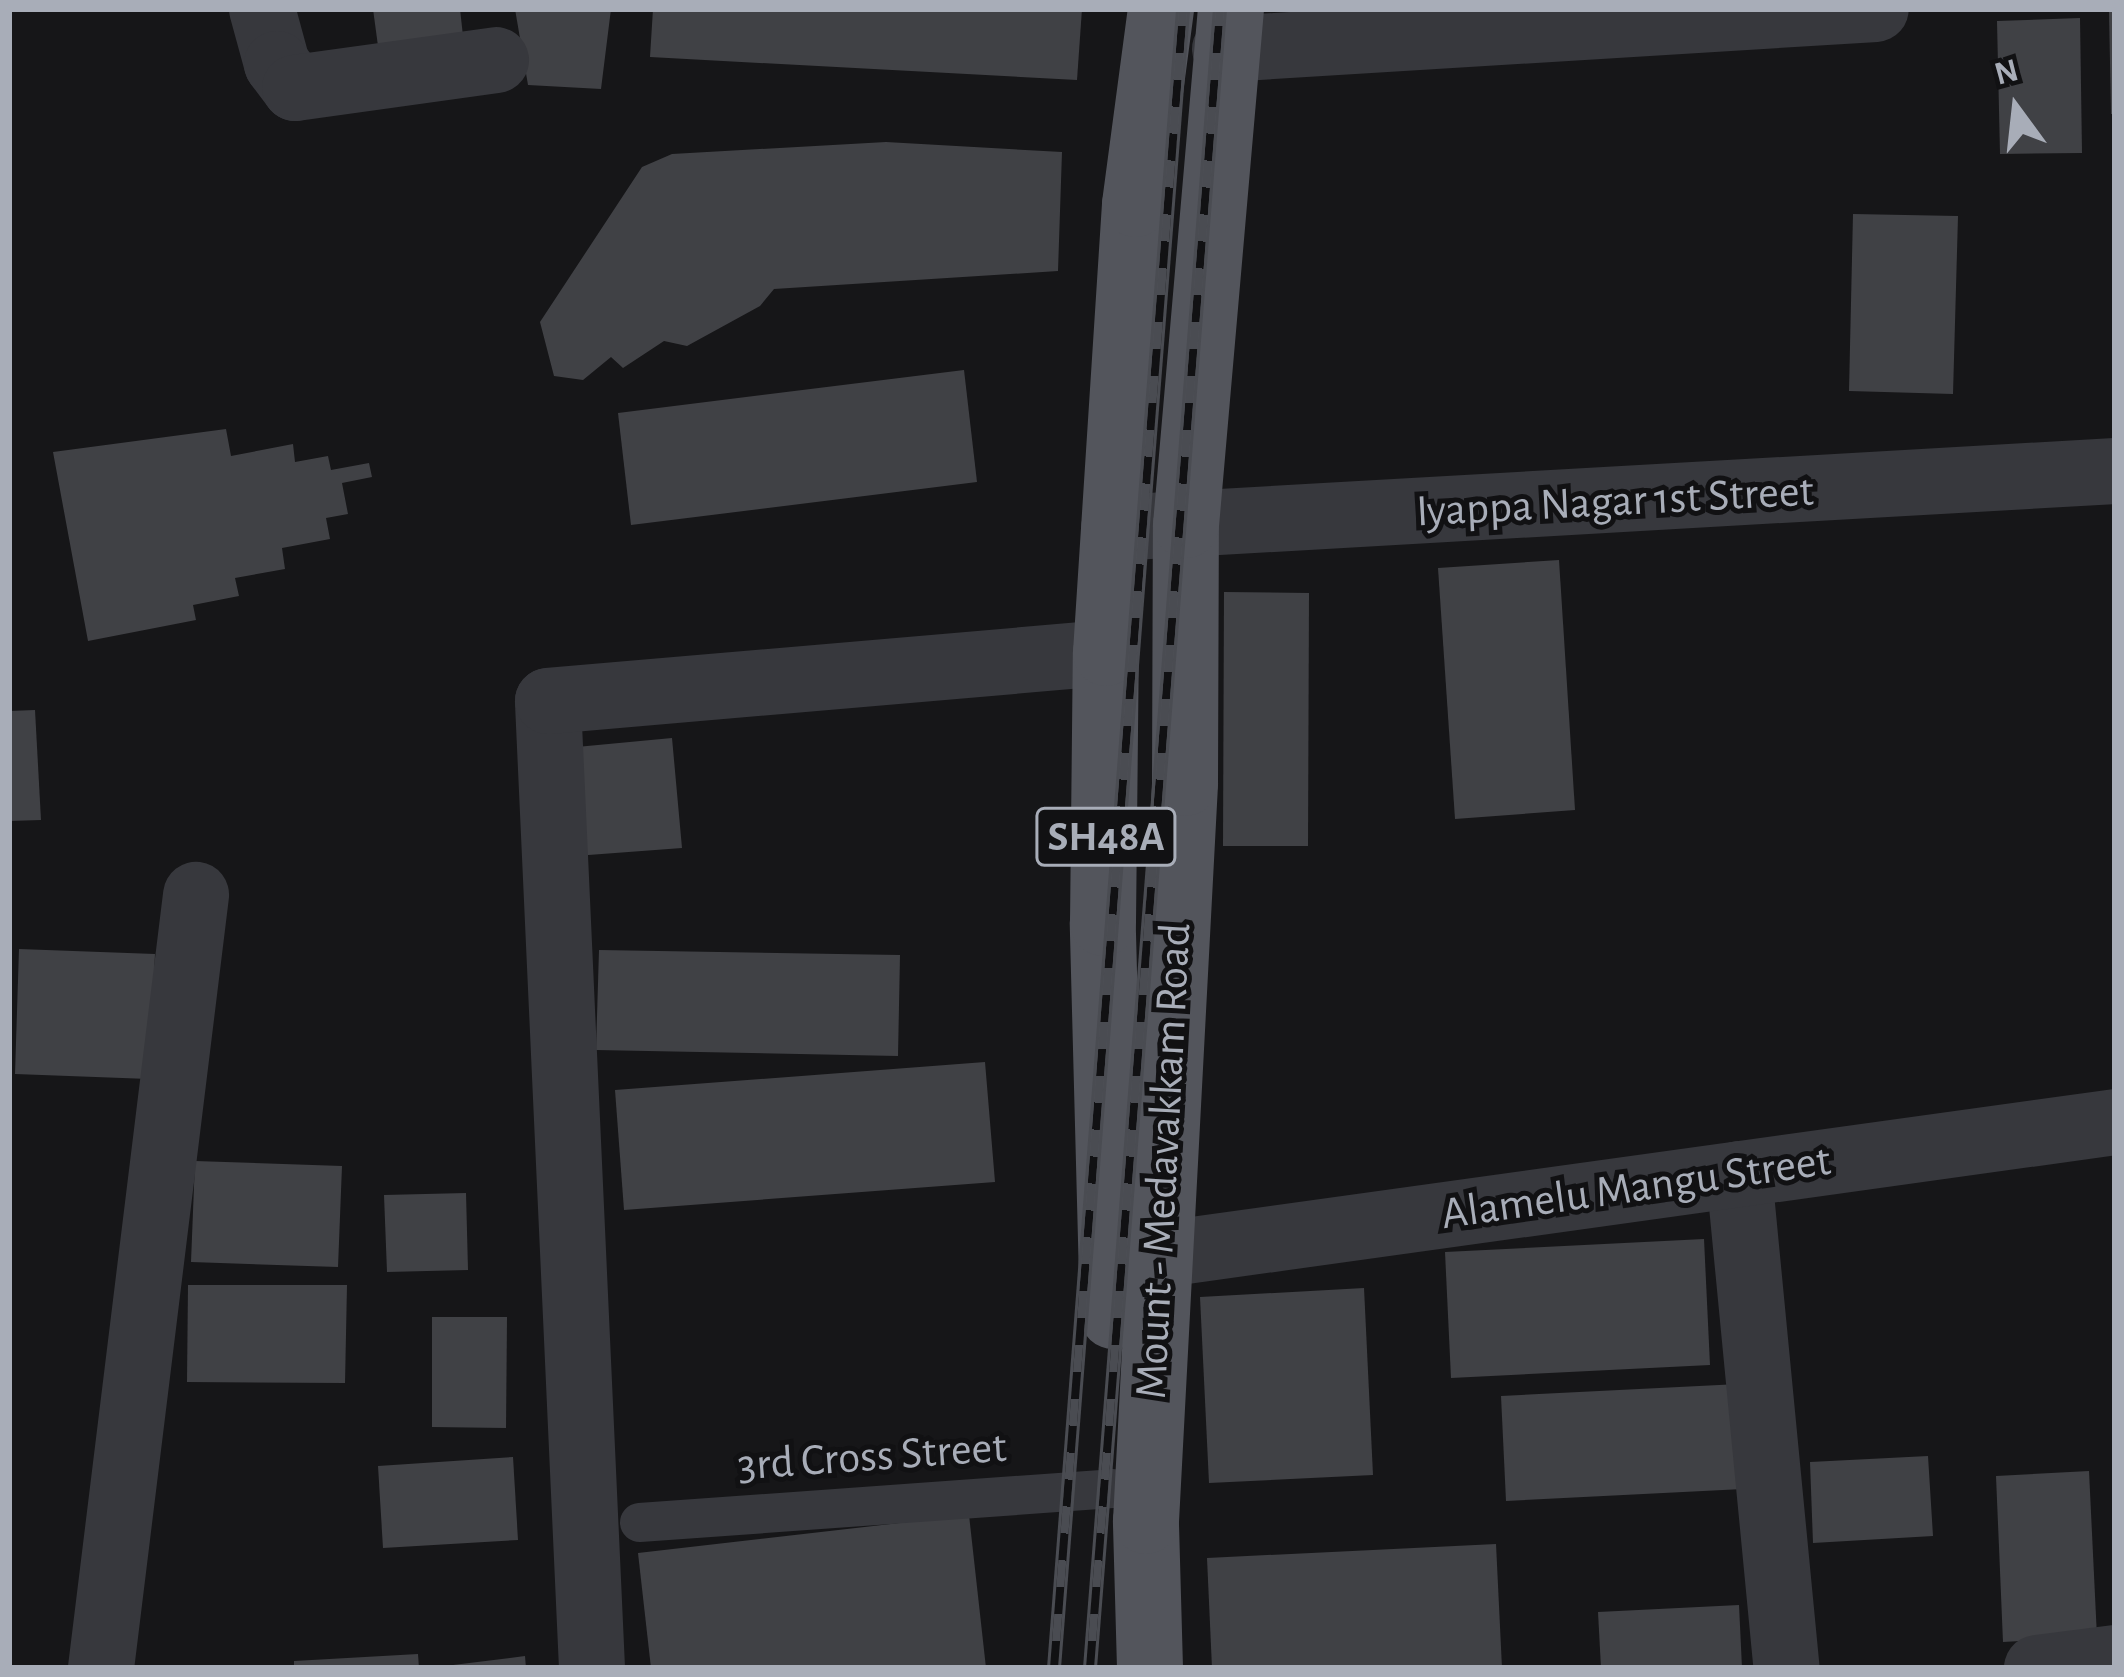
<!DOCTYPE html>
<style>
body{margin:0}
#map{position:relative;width:2124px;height:1677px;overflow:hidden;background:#161618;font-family:"Alegreya Sans",sans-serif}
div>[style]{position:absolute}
.building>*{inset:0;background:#404145}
.lane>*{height:39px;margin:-19.5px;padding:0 19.5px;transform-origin:19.5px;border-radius:19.5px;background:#37383d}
.street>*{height:66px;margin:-33px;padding:0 33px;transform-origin:33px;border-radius:33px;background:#37383d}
.primary>*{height:66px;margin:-33px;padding:0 33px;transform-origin:33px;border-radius:33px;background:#53555c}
.rail>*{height:14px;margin-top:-7px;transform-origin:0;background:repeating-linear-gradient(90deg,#111113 0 27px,#4a4c52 0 54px);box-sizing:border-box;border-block:3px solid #4a4c52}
span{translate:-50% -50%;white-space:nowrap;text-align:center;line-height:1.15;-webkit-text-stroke:10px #111113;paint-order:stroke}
.shield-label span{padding:3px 9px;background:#111113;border:3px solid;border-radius:9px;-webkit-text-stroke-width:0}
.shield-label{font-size:42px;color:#a8adb8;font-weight:700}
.street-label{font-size:45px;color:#a8adb8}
.frame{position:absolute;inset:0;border:12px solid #a8adb8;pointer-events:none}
.north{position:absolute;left:1956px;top:48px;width:120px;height:120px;-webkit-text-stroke:9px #111113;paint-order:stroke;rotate:345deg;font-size:33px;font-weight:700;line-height:48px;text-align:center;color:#a8adb8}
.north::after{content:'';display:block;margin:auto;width:42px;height:54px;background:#a8adb8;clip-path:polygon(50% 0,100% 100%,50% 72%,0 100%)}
</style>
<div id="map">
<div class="building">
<div style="clip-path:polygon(373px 9px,460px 9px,463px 36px,378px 46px)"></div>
<div style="clip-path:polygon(515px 9px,611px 9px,601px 89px,528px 85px)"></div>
<div style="clip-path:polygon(653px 9px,1082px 9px,1077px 80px,650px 57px)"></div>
<div style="clip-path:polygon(2109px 11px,2115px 11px,2115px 114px,2111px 114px)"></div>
<div style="clip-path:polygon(2080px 18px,2082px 153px,2000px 154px,1997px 21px)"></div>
<div style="clip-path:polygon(886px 142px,1062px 152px,1058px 271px,774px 289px,760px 306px,687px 346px,664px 341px,623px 368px,611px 357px,583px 380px,554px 376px,540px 322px,642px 167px,672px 154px)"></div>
<div style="clip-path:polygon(1853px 214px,1958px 216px,1953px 394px,1849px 391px)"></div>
<div style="clip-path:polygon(964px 370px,977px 482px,631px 525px,618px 413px)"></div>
<div style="clip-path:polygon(226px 429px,231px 456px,293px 444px,295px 462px,328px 456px,331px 470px,369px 463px,372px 477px,342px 483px,348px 514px,326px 518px,330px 539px,282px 548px,285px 569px,235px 578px,239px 596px,193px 605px,196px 620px,88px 641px,53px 452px)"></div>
<div style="clip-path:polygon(1559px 560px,1575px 810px,1455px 819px,1438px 568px)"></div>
<div style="clip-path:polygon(1224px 592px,1309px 593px,1308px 846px,1223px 846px)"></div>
<div style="clip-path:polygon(35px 710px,41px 820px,9px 821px,9px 711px)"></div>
<div style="clip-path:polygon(672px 738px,682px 848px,575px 856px,566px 748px)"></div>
<div style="clip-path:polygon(19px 949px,155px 954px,149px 1079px,15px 1074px)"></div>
<div style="clip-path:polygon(599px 950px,900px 955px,898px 1056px,596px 1050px)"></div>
<div style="clip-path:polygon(985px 1062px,995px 1182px,624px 1210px,615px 1090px)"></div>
<div style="clip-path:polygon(195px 1161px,342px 1166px,338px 1267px,191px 1262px)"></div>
<div style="clip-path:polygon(466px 1193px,468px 1270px,387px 1272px,384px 1195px)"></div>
<div style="clip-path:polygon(1704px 1239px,1710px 1365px,1451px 1378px,1445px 1252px)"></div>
<div style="clip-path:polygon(188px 1285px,347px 1285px,345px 1383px,187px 1382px)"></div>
<div style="clip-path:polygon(1364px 1288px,1373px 1475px,1209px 1483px,1200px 1297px)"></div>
<div style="clip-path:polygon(432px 1317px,507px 1317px,506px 1428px,432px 1427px)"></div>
<div style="clip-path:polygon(1739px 1384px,1743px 1489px,1506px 1501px,1501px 1396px)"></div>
<div style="clip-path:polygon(1928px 1456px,1933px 1536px,1813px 1543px,1810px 1462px)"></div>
<div style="clip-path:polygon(513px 1457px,518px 1540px,383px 1548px,378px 1466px)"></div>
<div style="clip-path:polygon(2089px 1471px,2097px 1637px,2003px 1642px,1996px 1476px)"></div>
<div style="clip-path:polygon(969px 1515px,986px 1668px,651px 1668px,638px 1553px)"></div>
<div style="clip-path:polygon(1496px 1544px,1502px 1668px,1212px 1668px,1207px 1558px)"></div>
<div style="clip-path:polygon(1739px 1605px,1742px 1668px,1601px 1668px,1598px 1612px)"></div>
<div style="clip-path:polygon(418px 1654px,419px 1668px,294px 1668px,294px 1661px)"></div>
<div style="clip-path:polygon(525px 1656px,526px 1668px,453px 1668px,453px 1665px)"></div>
</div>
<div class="lane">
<div style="left:639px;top:1522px;width:474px;rotate:-4.1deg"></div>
</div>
<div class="street">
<div style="left:262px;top:9px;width:57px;rotate:74.7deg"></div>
<div style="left:277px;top:64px;width:30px;rotate:53deg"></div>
<div style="left:295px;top:88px;width:203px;rotate:-7.9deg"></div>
<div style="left:1225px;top:49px;width:652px;rotate:-3.52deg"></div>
<div style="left:1114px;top:528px;width:1003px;rotate:-3.26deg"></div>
<div style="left:1739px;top:1174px;width:496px;rotate:84.5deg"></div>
<div style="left:1157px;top:1255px;width:967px;rotate:-7.9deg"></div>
<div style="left:101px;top:1668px;width:779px;rotate:-82.99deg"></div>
<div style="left:592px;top:1668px;width:968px;rotate:-92.61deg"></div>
<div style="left:548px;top:701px;width:560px;rotate:-4.92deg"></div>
<div style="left:2037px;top:1668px;width:79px;rotate:-7.3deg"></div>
</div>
<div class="primary">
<div style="left:1113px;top:1316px;width:393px;rotate:-91.5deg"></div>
<div style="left:1103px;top:923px;width:270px;rotate:-89.4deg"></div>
<div style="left:1106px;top:653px;width:450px;rotate:-86.3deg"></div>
<div style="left:1135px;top:204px;width:197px;rotate:-82.4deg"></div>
<div style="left:1150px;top:1668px;width:147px;rotate:-91.6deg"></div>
<div style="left:1146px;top:1521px;width:739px;rotate:-86.97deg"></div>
<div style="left:1185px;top:783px;width:258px;rotate:-89.8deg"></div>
<div style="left:1186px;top:525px;width:518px;rotate:-85.02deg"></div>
</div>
<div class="rail">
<div style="left:1054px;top:1668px;width:1664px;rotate:-85.55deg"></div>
<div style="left:1090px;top:1668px;width:1664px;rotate:-85.52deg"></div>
</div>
<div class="shield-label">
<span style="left:1106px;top:837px">SH48A</span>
</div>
<div class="street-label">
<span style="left:1615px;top:502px;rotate:-3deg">Iyappa Nagar 1st Street</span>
<span style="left:1164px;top:1161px;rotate:-87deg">Mount - Medavakkam Road</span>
<span style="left:1636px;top:1188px;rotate:-8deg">Alamelu Mangu Street</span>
<span style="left:872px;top:1457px;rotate:-4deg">3rd Cross Street</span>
</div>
<div class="frame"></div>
<div class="north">N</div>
</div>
